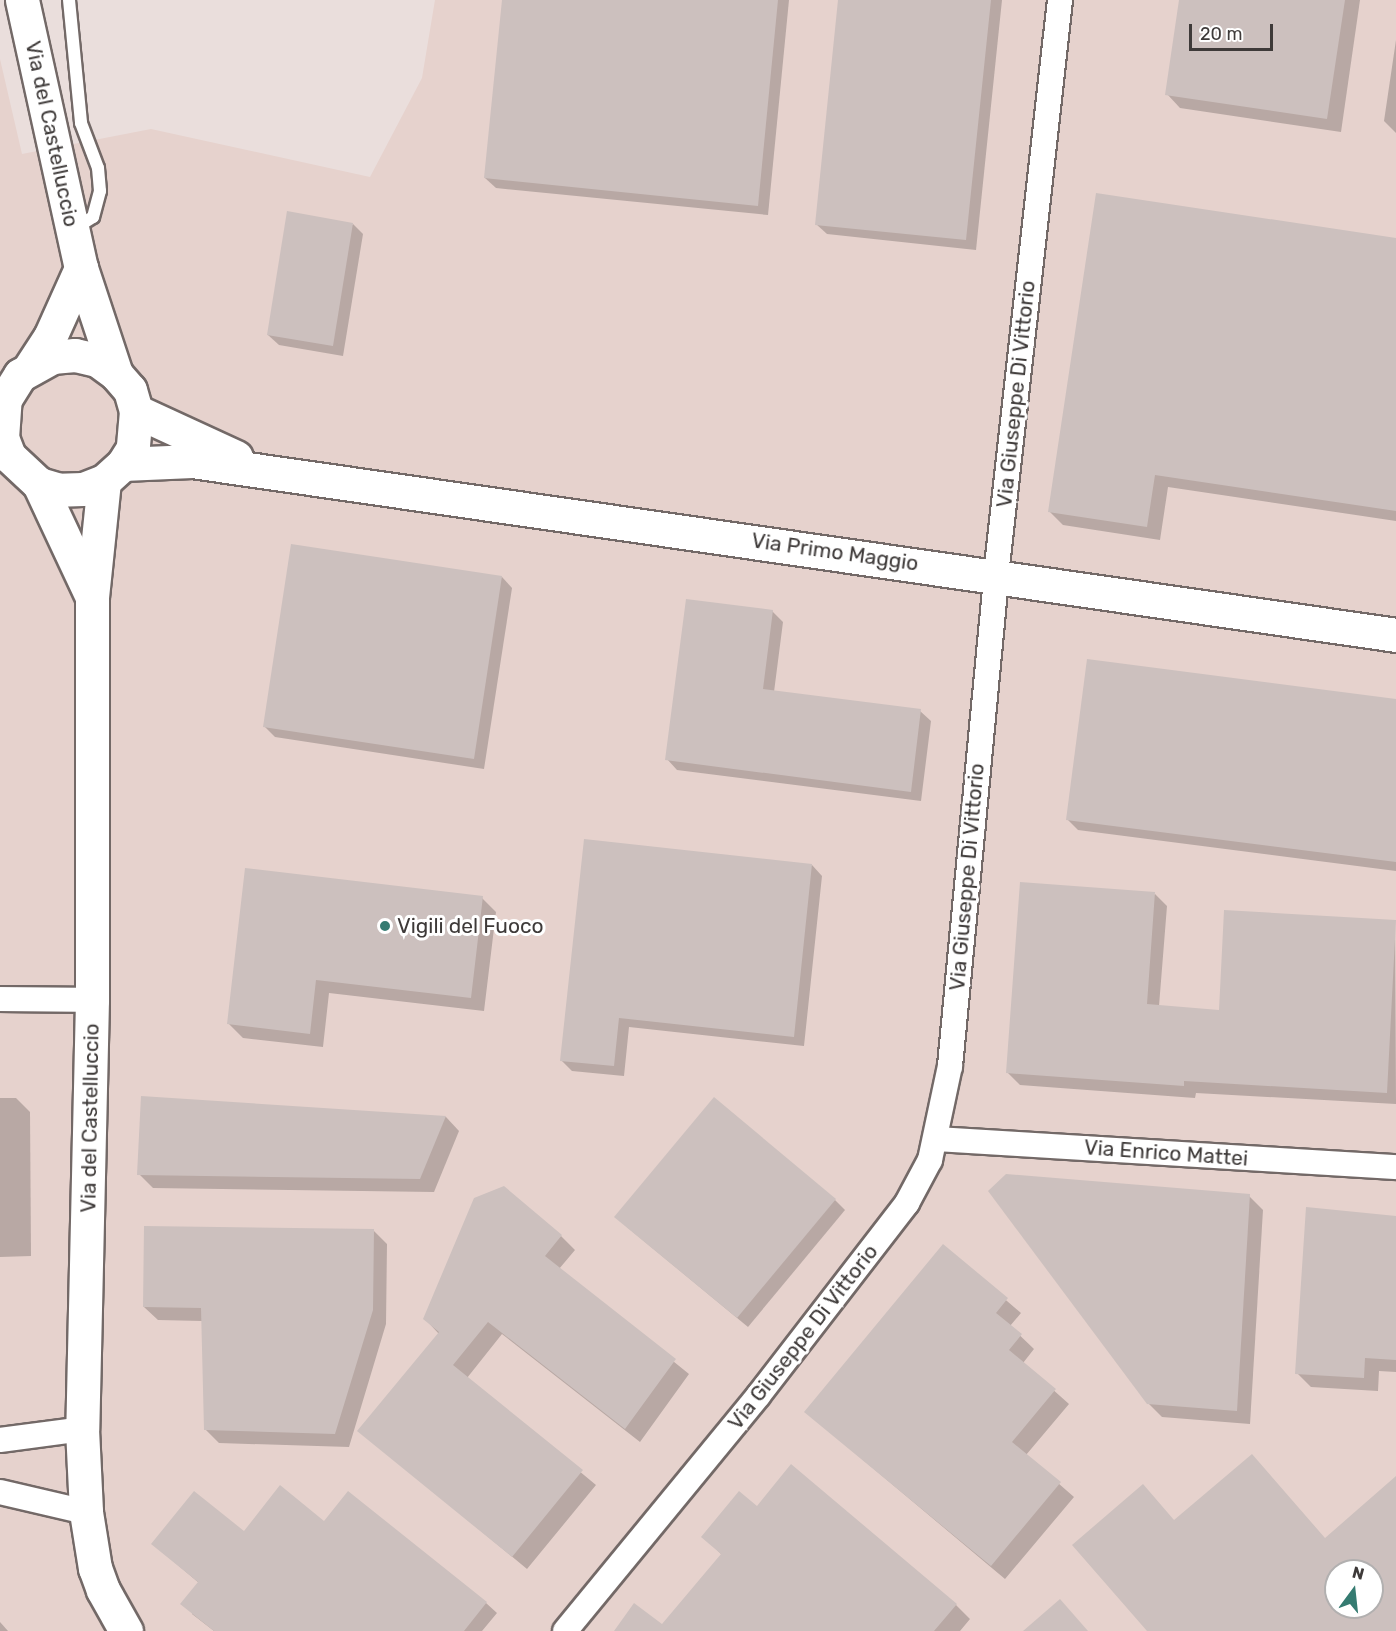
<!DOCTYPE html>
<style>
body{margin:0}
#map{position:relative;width:1396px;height:1631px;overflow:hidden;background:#eadedc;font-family:Rubik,sans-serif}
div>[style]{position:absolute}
.built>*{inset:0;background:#e6d2cd}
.shadow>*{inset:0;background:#0003}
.building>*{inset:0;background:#ccc0be}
.roads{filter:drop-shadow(2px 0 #736967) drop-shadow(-2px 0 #736967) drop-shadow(0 2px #736967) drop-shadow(0 -2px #736967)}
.lane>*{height:12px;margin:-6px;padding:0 6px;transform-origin:6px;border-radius:6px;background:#fff}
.street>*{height:24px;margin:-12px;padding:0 12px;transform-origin:12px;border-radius:12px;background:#fff}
.secondary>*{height:33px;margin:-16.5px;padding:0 16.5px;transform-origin:16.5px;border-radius:16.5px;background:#fff}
.dots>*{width:16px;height:16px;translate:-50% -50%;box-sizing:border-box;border:3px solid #fff;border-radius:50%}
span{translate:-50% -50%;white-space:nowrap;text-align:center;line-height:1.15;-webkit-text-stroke:6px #fff;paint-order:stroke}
.street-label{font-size:21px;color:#3e3a39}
.poi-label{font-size:21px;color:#3e3a39}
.left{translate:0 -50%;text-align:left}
.north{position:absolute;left:1324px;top:1559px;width:60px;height:60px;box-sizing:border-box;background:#fff;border:2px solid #b2b0b0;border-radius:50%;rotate:15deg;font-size:16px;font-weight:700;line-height:24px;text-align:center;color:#3e3a39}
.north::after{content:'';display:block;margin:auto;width:21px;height:27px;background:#357b71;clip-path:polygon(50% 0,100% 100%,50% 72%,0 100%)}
.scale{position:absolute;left:1189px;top:24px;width:84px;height:27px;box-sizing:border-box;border:3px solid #3e3a39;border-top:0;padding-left:8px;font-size:18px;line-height:21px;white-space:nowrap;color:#3e3a39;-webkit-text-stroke:4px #fff;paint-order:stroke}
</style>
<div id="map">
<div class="built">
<div style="clip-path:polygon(evenodd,435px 0,1396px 0,1396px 1631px,0 1631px,0 59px,22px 154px,151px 129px,370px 177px,422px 78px,435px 0,1336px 1571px,1372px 1571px,1372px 1607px,1336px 1607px,1336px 1571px)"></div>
</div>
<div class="shadow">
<div style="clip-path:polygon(503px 0,789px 0,768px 215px,496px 188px,485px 178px)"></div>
<div style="clip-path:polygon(840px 0,1002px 0,976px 250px,827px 234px,816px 224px)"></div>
<div style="clip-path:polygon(1181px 0,1360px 0,1341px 132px,1180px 108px,1167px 94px)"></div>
<div style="clip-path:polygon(1396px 40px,1396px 133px,1384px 121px)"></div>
<div style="clip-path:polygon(353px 224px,363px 234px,343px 356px,279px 345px,268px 335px)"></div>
<div style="clip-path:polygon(1396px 239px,1396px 521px,1168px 487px,1160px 540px,1063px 525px,1050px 512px)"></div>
<div style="clip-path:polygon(502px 577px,512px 588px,484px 769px,275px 737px,264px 726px)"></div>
<div style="clip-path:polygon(772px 611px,783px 622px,774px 692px,920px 711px,931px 721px,921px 801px,677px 770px,667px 759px)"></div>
<div style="clip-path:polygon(1396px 700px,1396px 871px,1078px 830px,1068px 820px)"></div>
<div style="clip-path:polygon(812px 865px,822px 876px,804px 1046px,629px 1027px,624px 1076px,572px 1071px,561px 1060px)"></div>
<div style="clip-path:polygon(247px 870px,482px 898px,496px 912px,484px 1011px,329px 993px,323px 1047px,243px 1038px,229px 1024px)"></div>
<div style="clip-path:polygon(1155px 894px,1167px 906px,1159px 1006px,1220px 1011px,1395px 921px,1396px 1104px,1196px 1093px,1195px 1098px,1020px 1085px,1007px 1072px)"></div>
<div style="clip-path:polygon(0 1098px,16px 1098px,30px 1112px,31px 1256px,0 1257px)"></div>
<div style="clip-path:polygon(143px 1098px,446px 1117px,459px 1131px,434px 1192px,153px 1188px,139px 1174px)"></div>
<div style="clip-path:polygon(1249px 1196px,1263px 1210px,1250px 1424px,1162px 1417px,1148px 1403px)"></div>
<div style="clip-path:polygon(835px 1200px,845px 1210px,748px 1327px,627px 1227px)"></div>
<div style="clip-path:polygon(1396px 1216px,1396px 1372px,1379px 1371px,1378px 1391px,1311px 1387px,1297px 1373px)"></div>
<div style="clip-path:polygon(373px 1230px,387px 1244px,386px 1324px,349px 1447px,219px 1443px,205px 1429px,203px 1321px,158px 1320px,144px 1307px)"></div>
<div style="clip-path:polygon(561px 1236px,575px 1250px,559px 1269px,689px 1374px,640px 1442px,502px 1334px,467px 1378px,596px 1485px,527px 1569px,360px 1431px,439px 1334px,425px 1319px)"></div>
<div style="clip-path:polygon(943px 1246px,1021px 1313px,1010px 1326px,1034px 1349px,1023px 1363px,1069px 1404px,1026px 1455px,1074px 1497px,1005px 1579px,806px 1412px)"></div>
<div style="clip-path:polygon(791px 1466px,956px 1605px,970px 1619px,960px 1631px,616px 1631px,663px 1626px,722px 1555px,703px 1536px,757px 1508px)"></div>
<div style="clip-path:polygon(244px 1533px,486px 1603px,497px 1613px,482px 1631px,214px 1631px,192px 1614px,199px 1583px,153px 1544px)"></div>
<div style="clip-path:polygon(0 1622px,8px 1631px,0 1631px)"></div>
</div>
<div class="building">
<div style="clip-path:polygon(502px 0,778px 0,758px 206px,484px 178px)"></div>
<div style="clip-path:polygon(838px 0,991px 0,966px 240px,815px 225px)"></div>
<div style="clip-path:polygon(1179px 0,1345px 0,1327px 119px,1165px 95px)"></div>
<div style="clip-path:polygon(1096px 193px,1396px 238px,1396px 511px,1155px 475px,1147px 527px,1048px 512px)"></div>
<div style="clip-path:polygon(287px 211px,353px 223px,333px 346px,267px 335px)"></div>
<div style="clip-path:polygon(291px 544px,502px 576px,474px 759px,263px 727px)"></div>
<div style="clip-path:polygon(686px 599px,773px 610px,763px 689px,921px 709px,911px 792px,665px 760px)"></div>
<div style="clip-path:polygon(1087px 659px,1396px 699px,1396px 862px,1066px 820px)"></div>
<div style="clip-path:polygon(584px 839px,812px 864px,794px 1037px,619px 1018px,614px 1066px,560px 1061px)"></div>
<div style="clip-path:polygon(245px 868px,483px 896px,471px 998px,316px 980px,310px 1034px,227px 1024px)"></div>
<div style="clip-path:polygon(1020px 882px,1155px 892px,1147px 1004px,1219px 1010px,1224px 910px,1396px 920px,1387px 1093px,1184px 1081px,1184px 1086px,1006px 1073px)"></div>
<div style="clip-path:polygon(141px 1096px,446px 1116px,420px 1179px,137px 1175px)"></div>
<div style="clip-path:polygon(714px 1097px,836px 1199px,737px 1318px,614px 1217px)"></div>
<div style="clip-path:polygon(1006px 1174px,1250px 1194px,1237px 1411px,1147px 1404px,988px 1191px)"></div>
<div style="clip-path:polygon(504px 1186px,562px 1235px,545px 1256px,676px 1359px,625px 1429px,488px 1322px,453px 1365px,583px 1470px,512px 1557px,357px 1431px,439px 1332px,423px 1319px,474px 1198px)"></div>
<div style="clip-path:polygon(1306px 1207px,1396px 1216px,1396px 1360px,1365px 1358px,1364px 1378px,1295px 1374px)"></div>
<div style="clip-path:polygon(144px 1226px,374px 1229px,373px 1310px,335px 1434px,204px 1430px,201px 1308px,143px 1307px)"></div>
<div style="clip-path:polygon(943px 1244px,1008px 1298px,996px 1313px,1022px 1334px,1009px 1350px,1056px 1389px,1012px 1442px,1061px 1482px,991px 1566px,804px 1412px)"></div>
<div style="clip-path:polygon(evenodd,1252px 1454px,1325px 1538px,1396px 1476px,1396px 1631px,1147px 1631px,1072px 1545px,1143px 1484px,1174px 1520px,1252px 1454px,1336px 1571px,1372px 1571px,1372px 1607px,1336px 1607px,1336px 1571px)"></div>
<div style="clip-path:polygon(791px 1464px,957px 1604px,934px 1631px,614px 1631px,634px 1603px,662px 1624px,721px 1554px,701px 1537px,739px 1491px,757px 1506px)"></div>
<div style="clip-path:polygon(280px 1485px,324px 1521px,348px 1491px,487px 1602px,464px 1631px,214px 1631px,180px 1604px,198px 1582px,151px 1544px,194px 1491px,244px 1531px)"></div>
<div style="clip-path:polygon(1060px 1599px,1088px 1631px,1023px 1631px)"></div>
</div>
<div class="roads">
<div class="lane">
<div style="left:69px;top:0;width:124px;rotate:84.4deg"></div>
<div style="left:81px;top:123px;width:48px;rotate:69.3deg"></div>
<div style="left:98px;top:168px;width:23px;rotate:85deg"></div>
<div style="left:100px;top:191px;width:27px;rotate:105deg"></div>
<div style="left:93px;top:217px;width:22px;rotate:148deg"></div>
</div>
<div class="street">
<div style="left:0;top:999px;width:92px;rotate:0.6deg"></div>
<div style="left:936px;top:1139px;width:461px;rotate:3.5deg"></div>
<div style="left:0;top:1440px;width:83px;rotate:-7.6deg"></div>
<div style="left:0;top:1492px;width:88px;rotate:13.1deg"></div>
<div style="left:565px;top:1631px;width:304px;rotate:-50.6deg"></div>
<div style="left:758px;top:1396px;width:244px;rotate:-52.3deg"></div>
<div style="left:907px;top:1203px;width:49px;rotate:-61.9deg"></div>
<div style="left:930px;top:1160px;width:96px;rotate:-78deg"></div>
<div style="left:950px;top:1066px;width:493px;rotate:-84.6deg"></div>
<div style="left:996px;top:575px;width:579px;rotate:-83.65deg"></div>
</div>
<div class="secondary">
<div style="left:22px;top:0;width:274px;rotate:77.6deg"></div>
<div style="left:81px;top:268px;width:112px;rotate:71.7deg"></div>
<div style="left:31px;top:366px;width:35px;rotate:-57deg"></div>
<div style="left:50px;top:337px;width:76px;rotate:-65.8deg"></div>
<div style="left:136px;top:411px;width:37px;rotate:95deg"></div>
<div style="left:133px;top:448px;width:19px;rotate:122deg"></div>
<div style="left:123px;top:464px;width:25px;rotate:138deg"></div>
<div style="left:104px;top:481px;width:22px;rotate:159deg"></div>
<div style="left:83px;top:489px;width:23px;rotate:178deg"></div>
<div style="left:60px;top:490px;width:22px;rotate:-164deg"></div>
<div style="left:39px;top:484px;width:41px;rotate:-137deg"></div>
<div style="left:9px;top:456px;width:19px;rotate:-111deg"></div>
<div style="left:2px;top:438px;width:39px;rotate:-86deg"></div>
<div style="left:5px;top:399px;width:28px;rotate:-58deg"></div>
<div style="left:20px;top:375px;width:37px;rotate:-29deg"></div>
<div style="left:52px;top:357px;width:23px;rotate:-5deg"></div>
<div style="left:75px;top:355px;width:23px;rotate:13deg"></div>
<div style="left:97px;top:360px;width:24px;rotate:36deg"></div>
<div style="left:116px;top:374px;width:21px;rotate:49deg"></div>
<div style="left:130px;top:390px;width:22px;rotate:74deg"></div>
<div style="left:136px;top:411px;width:110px;rotate:24.7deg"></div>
<div style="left:123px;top:464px;width:69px;rotate:-2.5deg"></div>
<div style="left:192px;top:461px;width:1217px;rotate:8.22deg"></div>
<div style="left:104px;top:481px;width:117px;rotate:95.9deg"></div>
<div style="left:92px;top:597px;width:403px;rotate:90deg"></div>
<div style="left:92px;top:1000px;width:429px;rotate:91.3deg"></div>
<div style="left:82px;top:1429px;width:83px;rotate:87.2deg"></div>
<div style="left:86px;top:1512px;width:57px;rotate:80.9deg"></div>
<div style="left:95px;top:1568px;width:23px;rotate:70deg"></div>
<div style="left:103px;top:1590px;width:47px;rotate:60.7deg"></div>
<div style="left:39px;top:484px;width:123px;rotate:64.9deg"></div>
</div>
</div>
<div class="dots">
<div style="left:385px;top:926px;background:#357b71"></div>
</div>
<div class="street-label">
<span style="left:52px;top:134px;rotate:78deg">Via del Castelluccio</span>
<span style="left:1016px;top:394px;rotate:-84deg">Via Giuseppe Di Vittorio</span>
<span style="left:835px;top:552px;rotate:8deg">Via Primo Maggio</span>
<span style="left:967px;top:877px;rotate:-85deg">Via Giuseppe Di Vittorio</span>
<span style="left:90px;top:1118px;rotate:-89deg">Via del Castelluccio</span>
<span style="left:1166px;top:1153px;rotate:4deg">Via Enrico Mattei</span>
<span style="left:803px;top:1337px;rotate:-52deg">Via Giuseppe Di Vittorio</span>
</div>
<div class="poi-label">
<span class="left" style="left:397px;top:926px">Vigili del Fuoco</span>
</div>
<div class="north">N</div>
<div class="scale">20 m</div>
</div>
